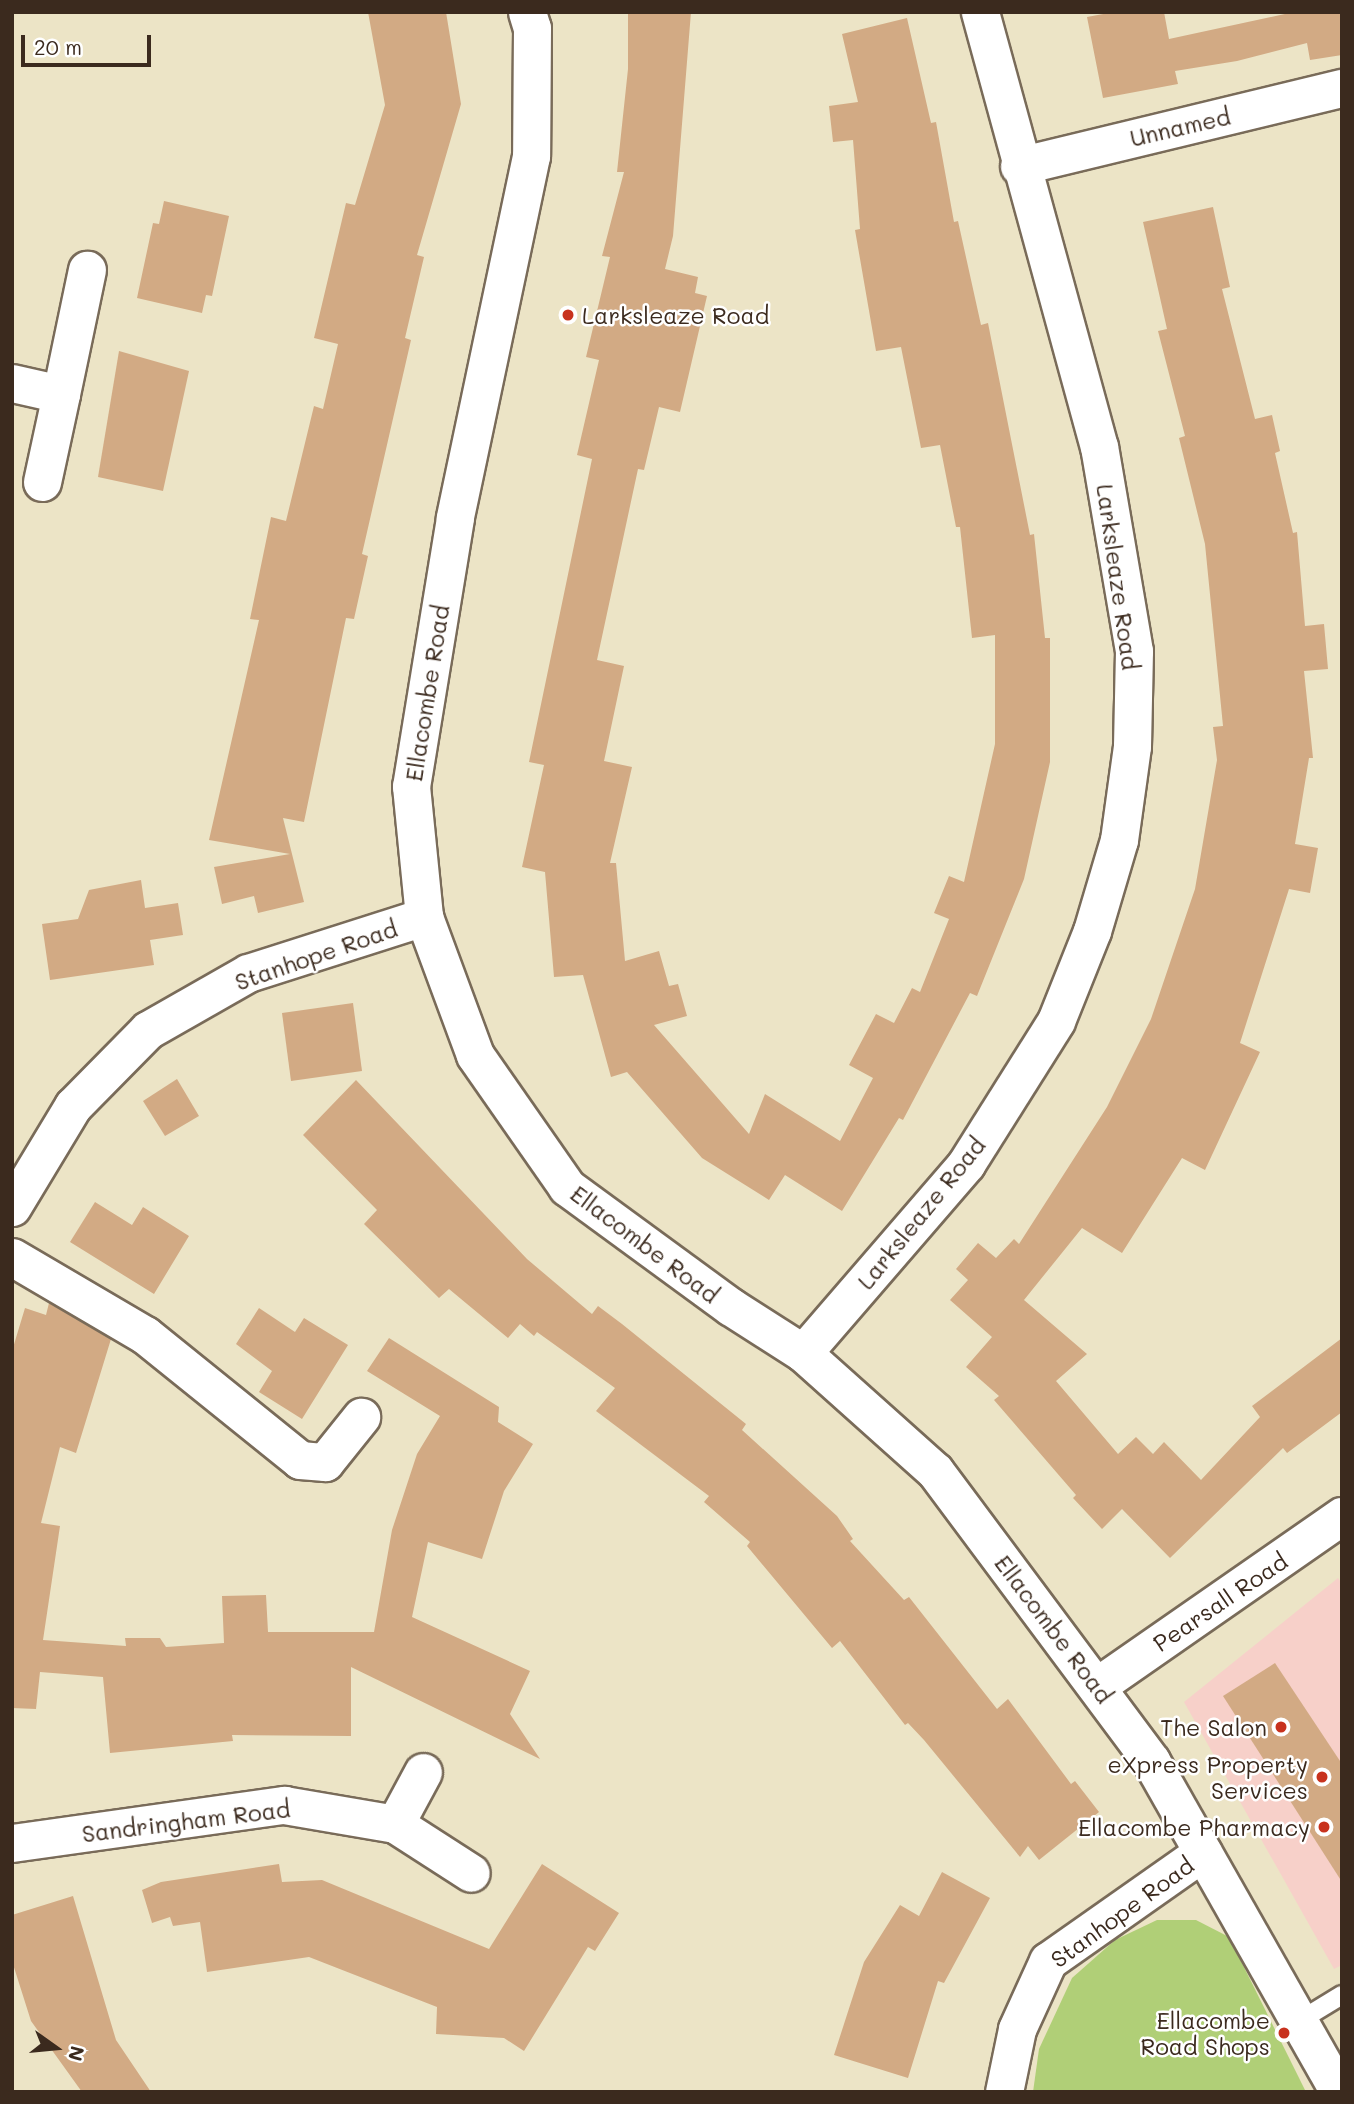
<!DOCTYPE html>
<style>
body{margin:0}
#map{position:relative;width:1354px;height:2104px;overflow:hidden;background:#ece4c6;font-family:Mali,sans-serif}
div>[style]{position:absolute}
.built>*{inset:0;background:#f7d0c9}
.green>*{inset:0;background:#b0cf77}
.building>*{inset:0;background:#d2aa84}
.roads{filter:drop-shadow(2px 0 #796b59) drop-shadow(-2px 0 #796b59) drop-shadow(0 2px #796b59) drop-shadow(0 -2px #796b59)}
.service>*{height:18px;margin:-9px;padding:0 9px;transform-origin:9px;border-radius:9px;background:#fff}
.minor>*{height:37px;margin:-18.5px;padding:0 18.5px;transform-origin:18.5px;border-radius:18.5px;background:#fff}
.dots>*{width:19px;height:19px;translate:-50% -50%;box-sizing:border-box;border:4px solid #fff;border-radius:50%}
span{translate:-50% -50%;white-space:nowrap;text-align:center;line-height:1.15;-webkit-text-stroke:5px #fff;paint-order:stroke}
.street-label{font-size:23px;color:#3b2a1e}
.poi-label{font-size:23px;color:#3b2a1e}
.left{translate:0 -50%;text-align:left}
.right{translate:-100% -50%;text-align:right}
.frame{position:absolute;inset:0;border:14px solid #3b2a1e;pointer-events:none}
.north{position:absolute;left:21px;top:2013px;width:70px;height:70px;-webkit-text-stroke:5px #fff;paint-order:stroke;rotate:105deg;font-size:19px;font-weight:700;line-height:28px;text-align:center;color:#3b2a1e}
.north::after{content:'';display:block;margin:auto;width:24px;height:32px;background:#3b2a1e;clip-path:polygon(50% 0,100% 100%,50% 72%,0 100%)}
.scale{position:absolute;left:21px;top:35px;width:130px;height:32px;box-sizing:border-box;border:4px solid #3b2a1e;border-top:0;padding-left:9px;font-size:21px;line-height:24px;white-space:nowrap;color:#3b2a1e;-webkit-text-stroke:5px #fff;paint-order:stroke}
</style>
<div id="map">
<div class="built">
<div style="clip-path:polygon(1338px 1578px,1342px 1584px,1342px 1965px,1334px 1969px,1184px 1702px)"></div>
</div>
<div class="green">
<div style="clip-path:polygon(1157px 1920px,1196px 1920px,1229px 1937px,1306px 2092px,1033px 2092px,1039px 2049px,1072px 1978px,1115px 1940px)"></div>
</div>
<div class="building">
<div style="clip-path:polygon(368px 12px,446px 12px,461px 104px,417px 255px,424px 257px,405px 338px,411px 340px,362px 554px,368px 556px,354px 619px,346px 618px,304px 822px,283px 818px,304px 902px,258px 913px,254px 896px,222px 904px,214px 867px,290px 854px,209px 840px,259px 620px,250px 619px,271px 517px,286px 521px,314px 406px,323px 409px,338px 344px,314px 338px,346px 203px,355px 205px,385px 105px)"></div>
<div style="clip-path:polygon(628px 12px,691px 12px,673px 236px,665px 269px,698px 277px,695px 293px,707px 296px,680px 412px,659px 407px,644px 470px,638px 469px,597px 660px,624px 666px,604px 761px,632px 767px,610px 863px,616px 863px,625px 961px,659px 951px,669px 986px,678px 984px,687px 1016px,654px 1025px,749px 1134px,765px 1094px,840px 1141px,873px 1078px,849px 1065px,876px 1014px,894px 1023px,912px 988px,920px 992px,949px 919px,934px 913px,949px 876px,964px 882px,995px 744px,995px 635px,972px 638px,960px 527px,956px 527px,940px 445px,921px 448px,901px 347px,876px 351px,855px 230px,860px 229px,853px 140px,833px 142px,829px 106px,858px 102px,842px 34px,907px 18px,931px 123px,936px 122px,954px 222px,958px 221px,981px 325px,988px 323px,1030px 535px,1034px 534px,1045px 638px,1050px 638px,1050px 762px,1024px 879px,977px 996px,970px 993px,903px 1120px,899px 1118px,842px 1211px,785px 1175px,769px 1200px,702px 1158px,627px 1072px,611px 1077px,583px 975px,554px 977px,545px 872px,522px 867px,544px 765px,529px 762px,592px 459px,577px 455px,599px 360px,586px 357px,610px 257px,602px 256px,624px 172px,617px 172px,628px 69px)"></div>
<div style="clip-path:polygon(1114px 12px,1164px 12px,1169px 39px,1294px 12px,1342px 12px,1342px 55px,1310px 60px,1307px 43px,1237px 61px,1175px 71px,1178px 84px,1103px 98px,1087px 17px)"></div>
<div style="clip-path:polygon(164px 201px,229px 216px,212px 296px,206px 295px,202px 313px,137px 298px,153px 223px,159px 224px)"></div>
<div style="clip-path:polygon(1213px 207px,1230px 287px,1222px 289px,1255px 419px,1272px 415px,1280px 451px,1275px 453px,1293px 533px,1297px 532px,1305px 626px,1324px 624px,1328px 669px,1304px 671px,1313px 758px,1309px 758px,1295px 844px,1318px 848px,1310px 893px,1289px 889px,1240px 1043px,1260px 1052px,1205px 1170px,1182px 1158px,1122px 1253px,1082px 1228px,1024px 1300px,1087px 1354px,1056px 1381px,1118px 1454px,1136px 1437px,1153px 1454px,1164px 1442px,1201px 1480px,1260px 1417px,1252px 1406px,1342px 1338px,1342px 1412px,1287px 1453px,1283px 1448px,1170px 1558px,1122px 1509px,1102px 1529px,1073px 1498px,1076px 1495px,994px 1400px,999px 1396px,966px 1367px,992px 1337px,950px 1300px,968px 1280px,956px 1269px,978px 1243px,996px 1258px,1014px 1239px,1019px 1244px,1107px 1107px,1151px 1019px,1195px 889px,1217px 760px,1213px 727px,1223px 726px,1205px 544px,1179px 438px,1185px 436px,1158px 331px,1167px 329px,1143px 222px)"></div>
<div style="clip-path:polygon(119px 351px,189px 371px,163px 491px,98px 477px)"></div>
<div style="clip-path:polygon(141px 880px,145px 908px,178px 903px,183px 935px,150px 940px,154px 965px,50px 980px,42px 924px,78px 919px,89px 890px)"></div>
<div style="clip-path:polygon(353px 1003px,362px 1071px,291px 1081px,282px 1013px)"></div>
<div style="clip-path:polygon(177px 1079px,199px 1116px,165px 1136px,143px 1101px)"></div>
<div style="clip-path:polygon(356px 1080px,527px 1259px,592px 1314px,598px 1306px,622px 1324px,746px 1424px,742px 1430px,837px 1516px,853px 1539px,850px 1541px,904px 1600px,909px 1597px,997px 1709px,1008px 1699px,1071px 1784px,1075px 1781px,1099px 1812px,1039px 1860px,1028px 1846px,1020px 1857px,924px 1740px,908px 1723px,905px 1725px,840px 1641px,832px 1648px,747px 1546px,750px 1542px,704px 1502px,709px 1496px,596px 1411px,615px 1388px,537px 1332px,534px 1336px,520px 1324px,508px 1338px,449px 1289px,439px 1298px,364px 1224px,377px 1210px,303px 1135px)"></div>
<div style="clip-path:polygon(95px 1202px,132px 1225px,143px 1207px,189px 1236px,154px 1294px,70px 1242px)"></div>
<div style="clip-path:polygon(49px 1303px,111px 1339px,76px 1453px,60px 1447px,41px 1523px,60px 1526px,43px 1640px,126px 1646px,125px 1638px,160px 1638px,166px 1647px,224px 1643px,222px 1596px,266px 1595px,268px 1632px,374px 1632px,392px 1530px,417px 1454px,440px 1416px,367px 1371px,389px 1338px,499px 1407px,498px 1422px,533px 1444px,504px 1491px,482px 1559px,428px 1542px,412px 1617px,530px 1671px,510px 1714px,540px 1759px,351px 1667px,351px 1736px,232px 1735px,233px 1741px,110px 1753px,103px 1677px,40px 1672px,36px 1709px,12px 1708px,12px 1351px,25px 1308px,46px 1315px)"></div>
<div style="clip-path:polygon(259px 1308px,295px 1332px,304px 1318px,348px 1345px,302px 1419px,259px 1392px,272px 1371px,236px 1344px)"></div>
<div style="clip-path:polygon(1275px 1663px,1342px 1764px,1342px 1882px,1223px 1696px)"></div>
<div style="clip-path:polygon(279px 1864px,282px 1882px,322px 1880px,489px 1949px,542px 1864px,619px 1913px,595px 1951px,588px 1947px,524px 2051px,504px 2038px,436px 2034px,437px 2007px,309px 1957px,207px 1972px,200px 1922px,173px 1926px,170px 1917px,152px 1923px,142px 1890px,161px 1882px)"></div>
<div style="clip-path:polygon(942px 1872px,990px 1898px,944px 1983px,938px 1981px,908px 2078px,834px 2055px,864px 1962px,900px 1905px,919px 1916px)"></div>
<div style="clip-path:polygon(73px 1896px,116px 2040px,151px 2092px,82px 2092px,31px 2021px,12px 1961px,12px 1915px)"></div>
</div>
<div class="roads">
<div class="service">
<div style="left:1301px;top:2020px;width:48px;rotate:-31.4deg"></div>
</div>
<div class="minor">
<div style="left:527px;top:12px;width:17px;rotate:73deg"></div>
<div style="left:532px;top:28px;width:128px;rotate:90.4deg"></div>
<div style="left:531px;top:156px;width:370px;rotate:101.9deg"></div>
<div style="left:455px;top:518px;width:272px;rotate:99.3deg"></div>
<div style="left:411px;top:786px;width:132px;rotate:84.3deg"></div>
<div style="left:424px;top:917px;width:147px;rotate:69.7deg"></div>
<div style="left:475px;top:1055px;width:161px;rotate:55.1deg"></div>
<div style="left:567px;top:1187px;width:203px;rotate:36.2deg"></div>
<div style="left:731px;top:1307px;width:85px;rotate:32.6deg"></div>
<div style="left:803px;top:1353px;width:177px;rotate:41.8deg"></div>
<div style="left:935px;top:1471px;width:362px;rotate:53.3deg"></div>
<div style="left:1151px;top:1761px;width:381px;rotate:60.4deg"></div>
<div style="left:1019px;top:166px;width:332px;rotate:-13.6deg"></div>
<div style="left:12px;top:383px;width:50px;rotate:12.7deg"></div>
<div style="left:61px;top:394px;width:127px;rotate:-78.2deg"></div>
<div style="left:42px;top:482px;width:90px;rotate:-77.8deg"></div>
<div style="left:12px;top:1207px;width:118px;rotate:-58.9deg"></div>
<div style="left:73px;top:1106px;width:107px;rotate:-45.4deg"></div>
<div style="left:148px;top:1030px;width:115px;rotate:-29.7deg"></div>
<div style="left:248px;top:973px;width:185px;rotate:-17.7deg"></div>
<div style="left:12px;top:1257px;width:154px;rotate:30.4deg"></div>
<div style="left:145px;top:1335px;width:199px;rotate:38.9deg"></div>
<div style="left:300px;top:1460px;width:25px;rotate:5deg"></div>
<div style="left:325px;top:1462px;width:58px;rotate:-51.3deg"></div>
<div style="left:803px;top:1353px;width:250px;rotate:-49.2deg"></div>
<div style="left:966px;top:1164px;width:169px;rotate:-57.8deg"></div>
<div style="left:1056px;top:1021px;width:97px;rotate:-68.2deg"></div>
<div style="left:1092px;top:931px;width:95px;rotate:-73.5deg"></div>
<div style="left:1119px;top:840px;width:95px;rotate:-82.1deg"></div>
<div style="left:1132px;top:746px;width:95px;rotate:-88.8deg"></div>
<div style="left:1134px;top:651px;width:207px;rotate:-99.7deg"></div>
<div style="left:1099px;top:447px;width:451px;rotate:-105.3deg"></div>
<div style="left:1097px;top:1686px;width:298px;rotate:-34.8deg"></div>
<div style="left:395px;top:1824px;width:59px;rotate:-61.7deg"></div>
<div style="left:12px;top:1843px;width:275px;rotate:-8deg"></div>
<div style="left:284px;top:1805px;width:113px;rotate:9.7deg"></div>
<div style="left:395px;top:1824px;width:90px;rotate:32.8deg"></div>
<div style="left:1004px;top:2092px;width:64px;rotate:-78.3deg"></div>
<div style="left:1017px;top:2029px;width:75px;rotate:-65.5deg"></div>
<div style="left:1048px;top:1961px;width:189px;rotate:-35.1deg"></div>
</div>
</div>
<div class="dots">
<div style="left:568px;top:315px;background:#c8321e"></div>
<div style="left:1281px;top:1727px;background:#c8321e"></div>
<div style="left:1322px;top:1777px;background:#c8321e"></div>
<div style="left:1324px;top:1827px;background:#c8321e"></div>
<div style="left:1284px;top:2033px;background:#c8321e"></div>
</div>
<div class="street-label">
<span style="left:1180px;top:127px;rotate:-13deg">Unnamed</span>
<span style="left:1118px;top:577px;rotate:82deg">Larksleaze Road</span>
<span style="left:427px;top:693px;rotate:-81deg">Ellacombe Road</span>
<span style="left:316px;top:955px;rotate:-19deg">Stanhope Road</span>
<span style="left:921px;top:1213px;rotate:-51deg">Larksleaze Road</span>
<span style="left:645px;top:1244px;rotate:37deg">Ellacombe Road</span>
<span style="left:1220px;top:1602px;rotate:-34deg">Pearsall Road</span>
<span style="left:1054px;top:1629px;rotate:53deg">Ellacombe Road</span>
<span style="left:186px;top:1821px;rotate:-7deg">Sandringham Road</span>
<span style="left:1122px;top:1912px;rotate:-36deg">Stanhope Road</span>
</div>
<div class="poi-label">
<span class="left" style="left:582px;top:315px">Larksleaze Road</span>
<span class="right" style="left:1267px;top:1727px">The Salon</span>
<span class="right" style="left:1308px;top:1777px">eXpress Property<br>Services</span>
<span class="right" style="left:1310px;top:1827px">Ellacombe Pharmacy</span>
<span class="right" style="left:1270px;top:2033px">Ellacombe<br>Road Shops</span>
</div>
<div class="frame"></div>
<div class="north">N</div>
<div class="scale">20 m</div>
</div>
